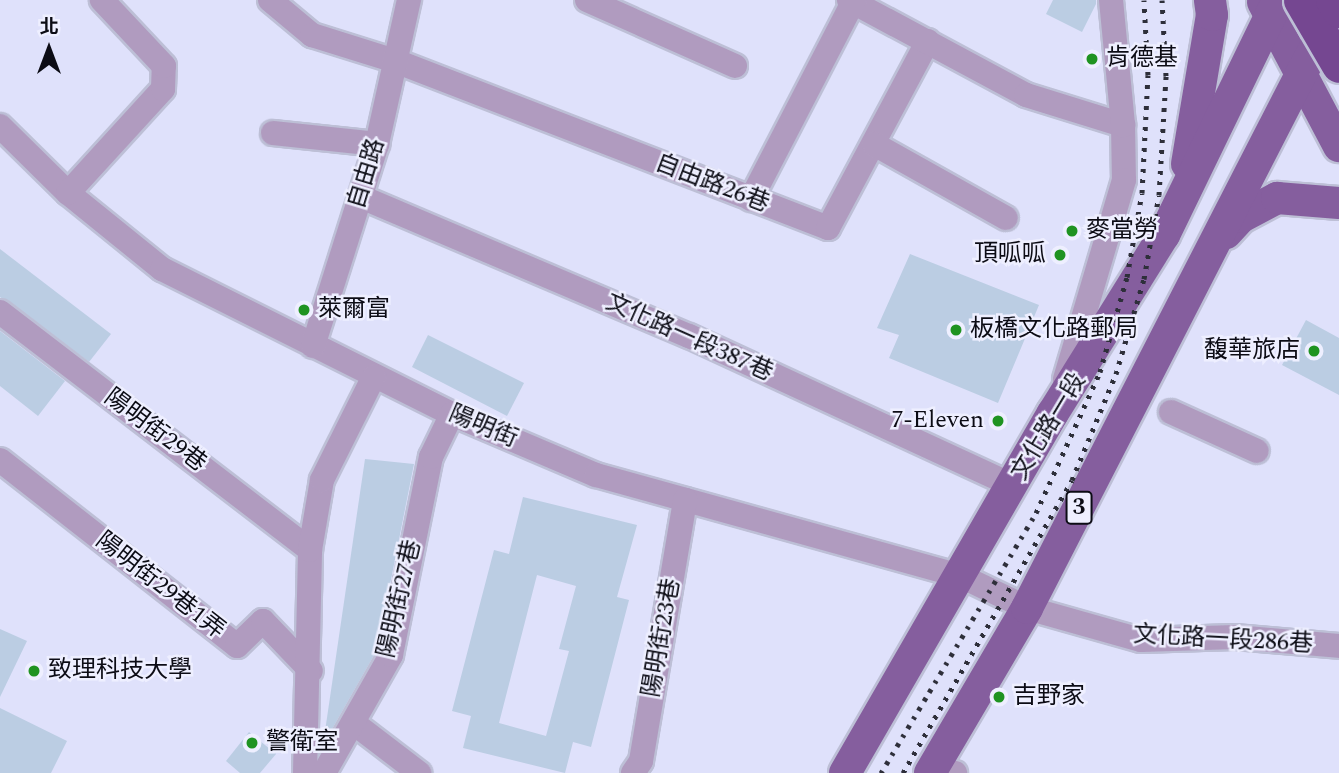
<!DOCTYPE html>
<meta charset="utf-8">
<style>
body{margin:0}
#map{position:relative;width:1339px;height:773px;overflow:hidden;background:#dfe1fb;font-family:Spectral,"Noto Sans TC",serif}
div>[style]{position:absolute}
.building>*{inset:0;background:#bbcde3}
.roads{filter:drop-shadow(2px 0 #bdbfd6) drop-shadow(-2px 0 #bdbfd6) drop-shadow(0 2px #bdbfd6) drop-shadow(0 -2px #bdbfd6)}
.minor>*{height:24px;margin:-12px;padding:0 12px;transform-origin:12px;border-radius:12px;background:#b09bbf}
.major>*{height:32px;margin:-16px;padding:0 16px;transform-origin:16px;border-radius:16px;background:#855e9e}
.rail>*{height:5px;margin-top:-2.5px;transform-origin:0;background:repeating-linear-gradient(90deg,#2e2f3a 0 3.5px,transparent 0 10.5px)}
.bridges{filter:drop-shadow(2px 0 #bdbfd6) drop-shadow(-2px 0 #bdbfd6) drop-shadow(0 2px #bdbfd6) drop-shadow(0 -2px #bdbfd6)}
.highway-bridge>*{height:35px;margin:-17.5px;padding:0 17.5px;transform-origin:17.5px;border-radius:17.5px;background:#754791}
.dots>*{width:19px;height:19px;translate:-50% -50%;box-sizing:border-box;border:4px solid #eeefff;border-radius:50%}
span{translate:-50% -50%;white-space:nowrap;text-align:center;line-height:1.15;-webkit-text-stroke:5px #eeefff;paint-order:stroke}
.shield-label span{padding:2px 5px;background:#eeefff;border:2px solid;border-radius:5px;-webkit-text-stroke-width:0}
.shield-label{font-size:23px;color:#0c0c15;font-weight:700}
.poi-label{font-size:24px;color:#0c0c15}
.left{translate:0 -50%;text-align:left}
.right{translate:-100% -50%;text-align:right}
.street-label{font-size:24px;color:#0c0c15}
.north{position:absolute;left:14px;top:14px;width:70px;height:70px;-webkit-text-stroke:5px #eeefff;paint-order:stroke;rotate:0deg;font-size:19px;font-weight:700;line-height:28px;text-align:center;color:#0c0c15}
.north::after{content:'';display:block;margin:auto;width:24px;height:32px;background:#0c0c15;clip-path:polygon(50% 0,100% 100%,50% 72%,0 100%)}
</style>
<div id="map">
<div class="building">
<div style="clip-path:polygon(1053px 0,1096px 0,1096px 4px,1082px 32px,1046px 14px)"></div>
<div style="clip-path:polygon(0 249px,111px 334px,89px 362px,0 297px)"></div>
<div style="clip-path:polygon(910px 254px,1039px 305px,998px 403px,889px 358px,899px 335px,877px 328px)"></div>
<div style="clip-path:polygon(1306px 320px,1339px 338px,1339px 395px,1282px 365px)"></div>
<div style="clip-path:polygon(0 331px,65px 381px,38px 416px,0 386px)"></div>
<div style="clip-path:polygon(428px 335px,524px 383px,507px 416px,412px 367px)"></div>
<div style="clip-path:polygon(365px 459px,414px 464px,377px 650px,323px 745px)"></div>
<div style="clip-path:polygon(evenodd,523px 497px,637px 525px,617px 597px,629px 600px,591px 747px,573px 742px,565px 773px,463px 748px,471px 716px,452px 711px,494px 550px,509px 554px,523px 497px,537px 575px,576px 586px,559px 649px,569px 651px,546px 736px,499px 723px,537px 575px)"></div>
<div style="clip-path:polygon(0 629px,27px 641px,0 697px)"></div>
<div style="clip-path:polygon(0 708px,67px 741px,51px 773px,0 773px)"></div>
<div style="clip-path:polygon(249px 732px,276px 754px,260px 773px,240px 773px,226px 761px)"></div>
</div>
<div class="roads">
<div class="minor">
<div style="left:270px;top:0;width:55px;rotate:39.8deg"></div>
<div style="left:312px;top:35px;width:90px;rotate:17.4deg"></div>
<div style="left:398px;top:62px;width:461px;rotate:21.1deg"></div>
<div style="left:828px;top:228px;width:212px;rotate:-61.9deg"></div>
<div style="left:587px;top:0;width:162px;rotate:24deg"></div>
<div style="left:849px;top:0;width:201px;rotate:28.2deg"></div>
<div style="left:1026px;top:95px;width:102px;rotate:17.2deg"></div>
<div style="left:1123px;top:125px;width:55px;rotate:89deg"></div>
<div style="left:1124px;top:180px;width:208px;rotate:106.5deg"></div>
<div style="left:1111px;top:0;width:126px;rotate:84.5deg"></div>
<div style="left:0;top:126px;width:95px;rotate:44.6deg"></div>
<div style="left:68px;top:193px;width:121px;rotate:39deg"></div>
<div style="left:162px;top:269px;width:324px;rotate:26.6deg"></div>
<div style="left:452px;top:414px;width:156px;rotate:23deg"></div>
<div style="left:596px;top:475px;width:381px;rotate:15.5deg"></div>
<div style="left:963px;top:577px;width:71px;rotate:25.8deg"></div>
<div style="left:1027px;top:608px;width:118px;rotate:15.7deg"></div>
<div style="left:1141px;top:640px;width:94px;rotate:-1.8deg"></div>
<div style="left:1235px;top:637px;width:104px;rotate:4.9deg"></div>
<div style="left:273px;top:133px;width:105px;rotate:6deg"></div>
<div style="left:874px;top:144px;width:151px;rotate:29.3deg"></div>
<div style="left:68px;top:193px;width:141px;rotate:-47.6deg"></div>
<div style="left:163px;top:89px;width:23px;rotate:-88deg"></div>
<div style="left:164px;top:66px;width:91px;rotate:-133.2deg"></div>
<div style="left:361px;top:197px;width:356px;rotate:23deg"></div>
<div style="left:689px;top:336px;width:358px;rotate:24.8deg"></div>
<div style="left:751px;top:199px;width:224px;rotate:-62.6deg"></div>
<div style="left:0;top:312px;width:391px;rotate:37.5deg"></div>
<div style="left:313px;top:346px;width:212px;rotate:-72.4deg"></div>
<div style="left:377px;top:144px;width:148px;rotate:-77.5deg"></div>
<div style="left:1171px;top:412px;width:94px;rotate:24.4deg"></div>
<div style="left:0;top:460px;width:301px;rotate:38.1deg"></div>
<div style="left:237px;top:646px;width:36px;rotate:-44deg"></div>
<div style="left:263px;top:621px;width:69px;rotate:46.2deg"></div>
<div style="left:355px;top:724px;width:81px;rotate:37.4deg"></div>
<div style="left:934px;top:767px;width:22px;rotate:16deg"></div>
<div style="left:305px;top:773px;width:223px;rotate:-88.7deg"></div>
<div style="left:310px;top:550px;width:71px;rotate:-80.3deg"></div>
<div style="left:322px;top:480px;width:116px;rotate:-63.4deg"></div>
<div style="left:324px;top:773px;width:136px;rotate:-60.4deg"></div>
<div style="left:391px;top:655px;width:202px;rotate:-78.6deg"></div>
<div style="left:431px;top:457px;width:48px;rotate:-64deg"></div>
<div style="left:633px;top:773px;width:14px;rotate:-56deg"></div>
<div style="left:641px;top:761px;width:265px;rotate:-80.4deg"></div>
</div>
<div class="major">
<div style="left:1263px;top:2px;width:163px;rotate:62.2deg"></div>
<div style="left:1187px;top:164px;width:151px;rotate:-80.5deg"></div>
<div style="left:1212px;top:15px;width:15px;rotate:-98deg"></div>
<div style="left:1226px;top:233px;width:22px;rotate:-47deg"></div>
<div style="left:1241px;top:217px;width:41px;rotate:-27.8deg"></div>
<div style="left:1277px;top:198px;width:62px;rotate:4.6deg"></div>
<div style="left:845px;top:773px;width:416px;rotate:-60deg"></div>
<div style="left:1053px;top:413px;width:210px;rotate:-58.1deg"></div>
<div style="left:1164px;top:235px;width:261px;rotate:-64.1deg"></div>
<div style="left:930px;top:773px;width:191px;rotate:-59.5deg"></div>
<div style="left:1027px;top:608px;width:668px;rotate:-62.82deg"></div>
</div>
</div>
<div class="rail">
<div style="left:881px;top:773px;width:303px;rotate:-59.2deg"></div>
<div style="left:1036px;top:513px;width:155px;rotate:-65.6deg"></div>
<div style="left:1100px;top:372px;width:99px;rotate:-74.1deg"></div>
<div style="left:1127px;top:277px;width:85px;rotate:-79.9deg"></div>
<div style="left:1142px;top:193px;width:118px;rotate:-87.1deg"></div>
<div style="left:1148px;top:75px;width:75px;rotate:-93.1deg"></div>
<div style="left:903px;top:773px;width:338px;rotate:-60deg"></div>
<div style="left:1072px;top:480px;width:115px;rotate:-67.5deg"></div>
<div style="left:1116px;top:374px;width:99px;rotate:-73.6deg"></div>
<div style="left:1144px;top:279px;width:85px;rotate:-79.9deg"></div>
<div style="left:1159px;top:195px;width:119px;rotate:-86.6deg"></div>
<div style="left:1166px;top:76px;width:76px;rotate:-93deg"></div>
</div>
<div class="bridges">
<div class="highway-bridge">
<div style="left:1301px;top:0;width:75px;rotate:59.7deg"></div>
<div style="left:1333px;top:0;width:12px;rotate:59deg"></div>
</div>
</div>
<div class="dots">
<div style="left:1092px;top:59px;background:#1f9321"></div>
<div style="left:1072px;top:231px;background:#1f9321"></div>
<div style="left:1060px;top:255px;background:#1f9321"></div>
<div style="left:304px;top:310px;background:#1f9321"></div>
<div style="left:956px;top:330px;background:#1f9321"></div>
<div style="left:1314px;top:351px;background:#1f9321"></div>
<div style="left:998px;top:421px;background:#1f9321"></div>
<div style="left:34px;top:671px;background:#1f9321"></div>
<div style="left:999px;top:697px;background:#1f9321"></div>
<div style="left:252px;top:743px;background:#1f9321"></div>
</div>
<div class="shield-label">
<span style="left:1079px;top:508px">3</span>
</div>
<div class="poi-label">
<span class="left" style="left:1106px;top:59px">肯德基</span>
<span class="left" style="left:1086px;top:231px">麥當勞</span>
<span class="right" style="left:1046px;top:255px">頂呱呱</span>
<span class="left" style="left:318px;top:310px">萊爾富</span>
<span class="left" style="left:970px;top:330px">板橋文化路郵局</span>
<span class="right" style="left:1300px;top:351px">馥華旅店</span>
<span class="right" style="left:984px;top:421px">7-Eleven</span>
<span class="left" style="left:48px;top:671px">致理科技大學</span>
<span class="left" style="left:1013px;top:697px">吉野家</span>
<span class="left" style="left:266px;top:743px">警衛室</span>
</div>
<div class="street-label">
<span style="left:367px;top:174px;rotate:-73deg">自由路</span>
<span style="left:712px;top:184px;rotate:21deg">自由路26巷</span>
<span style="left:689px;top:338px;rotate:24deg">文化路一段387巷</span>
<span style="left:483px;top:427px;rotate:23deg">陽明街</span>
<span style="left:1049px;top:427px;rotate:-59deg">文化路一段</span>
<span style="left:155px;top:431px;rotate:37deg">陽明街29巷</span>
<span style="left:160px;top:586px;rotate:38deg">陽明街29巷1弄</span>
<span style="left:400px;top:599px;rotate:-77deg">陽明街27巷</span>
<span style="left:662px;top:638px;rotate:-80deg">陽明街23巷</span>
<span style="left:1223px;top:640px;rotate:3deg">文化路一段286巷</span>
</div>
<div class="north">北</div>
</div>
